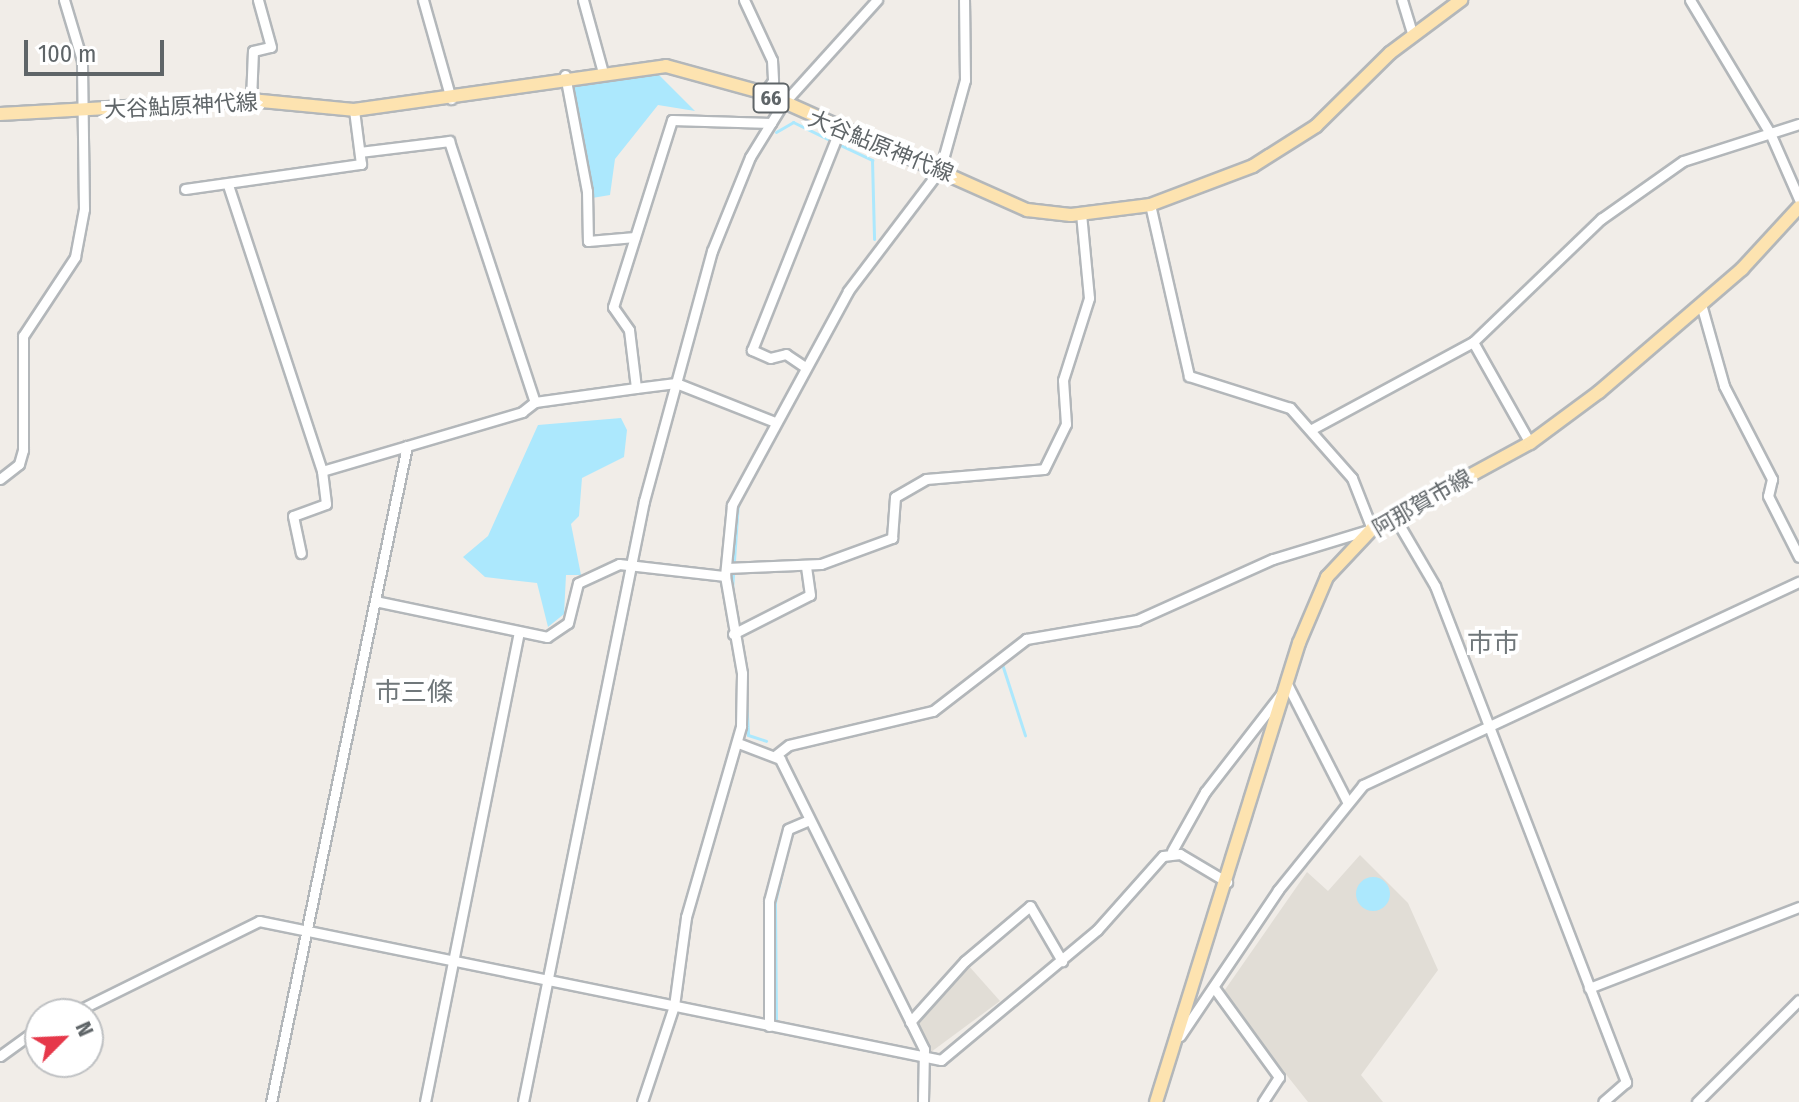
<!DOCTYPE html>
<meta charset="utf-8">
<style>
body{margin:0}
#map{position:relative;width:1799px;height:1102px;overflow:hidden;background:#f1ede8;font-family:"Fira Sans Condensed","Noto Sans JP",sans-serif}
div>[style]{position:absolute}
.education>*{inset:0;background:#e1ddd6}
.water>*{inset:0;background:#ace8fd}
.round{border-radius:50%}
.stream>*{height:3px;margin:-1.5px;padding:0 1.5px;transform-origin:1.5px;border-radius:1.5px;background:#ace8fd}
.roads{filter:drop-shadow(2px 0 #b3b7ba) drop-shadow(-2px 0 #b3b7ba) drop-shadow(0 2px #b3b7ba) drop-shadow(0 -2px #b3b7ba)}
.minor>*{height:9px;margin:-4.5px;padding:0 4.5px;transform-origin:4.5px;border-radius:4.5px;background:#fff}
.major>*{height:12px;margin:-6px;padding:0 6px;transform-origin:6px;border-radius:6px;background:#fde3b0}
span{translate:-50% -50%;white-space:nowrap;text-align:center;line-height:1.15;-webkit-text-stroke:8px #fff;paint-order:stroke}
.shield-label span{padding:2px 6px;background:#fff;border:2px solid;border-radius:6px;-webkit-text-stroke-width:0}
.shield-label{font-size:20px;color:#5f6568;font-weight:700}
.street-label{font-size:22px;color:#5f6568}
.quarter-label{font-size:26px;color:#70777a}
.north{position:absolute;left:24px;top:998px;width:80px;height:80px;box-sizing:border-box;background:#fff;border:2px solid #bfc1c3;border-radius:50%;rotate:66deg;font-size:22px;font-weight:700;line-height:32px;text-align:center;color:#5f6568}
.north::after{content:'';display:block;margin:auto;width:28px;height:36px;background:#e6384a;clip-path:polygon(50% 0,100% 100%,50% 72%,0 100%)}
.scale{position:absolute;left:24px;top:40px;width:140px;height:36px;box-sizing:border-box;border:4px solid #5f6568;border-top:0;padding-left:10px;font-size:24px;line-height:28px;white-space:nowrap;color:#5f6568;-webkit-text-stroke:6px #fff;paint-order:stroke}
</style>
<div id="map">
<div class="education">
<div style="clip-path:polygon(1360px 855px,1408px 903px,1438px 970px,1361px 1075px,1383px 1102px,1308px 1102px,1222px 994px,1307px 872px,1328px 891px)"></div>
<div style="clip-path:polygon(968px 965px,1000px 1001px,931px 1052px,915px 1021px)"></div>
</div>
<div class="water">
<div style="clip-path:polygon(657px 73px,695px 111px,658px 105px,615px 159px,610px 195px,592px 198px,572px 86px)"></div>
<div style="clip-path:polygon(621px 418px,627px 430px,624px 457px,582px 478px,579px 516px,571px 524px,581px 575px,566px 575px,564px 614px,548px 627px,537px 583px,485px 577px,463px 557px,488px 536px,538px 425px)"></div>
<div class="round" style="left:1356px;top:877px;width:34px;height:34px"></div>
</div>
<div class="stream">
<div style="left:776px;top:132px;width:20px;rotate:-30deg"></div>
<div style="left:793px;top:122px;width:43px;rotate:26deg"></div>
<div style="left:838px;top:144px;width:38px;rotate:25deg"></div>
<div style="left:872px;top:160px;width:79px;rotate:88.5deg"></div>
<div style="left:732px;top:590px;width:87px;rotate:-86.1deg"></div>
<div style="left:744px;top:660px;width:75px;rotate:86.9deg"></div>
<div style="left:748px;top:735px;width:19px;rotate:18deg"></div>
<div style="left:1002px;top:664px;width:75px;rotate:72.1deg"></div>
<div style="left:776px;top:1021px;width:119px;rotate:-90.5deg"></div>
<div style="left:775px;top:902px;width:66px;rotate:-76.8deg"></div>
</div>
<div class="roads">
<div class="minor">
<div style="left:423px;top:0;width:103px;rotate:74.2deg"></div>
<div style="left:583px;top:0;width:72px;rotate:74.6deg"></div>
<div style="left:744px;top:0;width:66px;rotate:65deg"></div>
<div style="left:772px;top:60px;width:21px;rotate:87deg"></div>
<div style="left:773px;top:81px;width:15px;rotate:127deg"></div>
<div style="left:1402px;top:0;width:37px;rotate:73deg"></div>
<div style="left:1690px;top:0;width:155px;rotate:59deg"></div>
<div style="left:1770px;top:133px;width:72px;rotate:66.3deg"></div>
<div style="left:565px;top:75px;width:118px;rotate:79.3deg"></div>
<div style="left:587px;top:191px;width:50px;rotate:88.9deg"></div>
<div style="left:588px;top:241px;width:47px;rotate:-4.9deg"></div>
<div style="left:251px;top:100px;width:49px;rotate:-87.7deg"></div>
<div style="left:253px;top:51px;width:18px;rotate:-13deg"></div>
<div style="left:271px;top:47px;width:49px;rotate:-105.5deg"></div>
<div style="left:771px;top:123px;width:99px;rotate:-178.3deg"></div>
<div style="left:672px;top:120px;width:196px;rotate:107.5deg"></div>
<div style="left:613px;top:307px;width:28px;rotate:55deg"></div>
<div style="left:629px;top:330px;width:58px;rotate:83.1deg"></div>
<div style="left:636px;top:388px;width:40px;rotate:-7.1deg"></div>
<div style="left:676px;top:383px;width:106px;rotate:21.5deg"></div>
<div style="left:360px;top:152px;width:90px;rotate:-7deg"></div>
<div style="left:449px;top:141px;width:275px;rotate:71.8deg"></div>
<div style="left:228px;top:185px;width:301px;rotate:71.8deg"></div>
<div style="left:322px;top:471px;width:33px;rotate:83deg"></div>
<div style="left:326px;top:504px;width:35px;rotate:160deg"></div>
<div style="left:293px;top:516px;width:38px;rotate:78deg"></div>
<div style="left:185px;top:189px;width:178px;rotate:-8.1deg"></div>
<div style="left:361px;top:164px;width:54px;rotate:-97.4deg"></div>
<div style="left:1701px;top:304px;width:85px;rotate:74.3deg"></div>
<div style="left:1724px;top:386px;width:105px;rotate:62.7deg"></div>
<div style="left:1772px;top:479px;width:17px;rotate:103deg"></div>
<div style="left:1768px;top:496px;width:68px;rotate:63.1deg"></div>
<div style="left:1473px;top:342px;width:116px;rotate:60.6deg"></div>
<div style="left:805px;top:367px;width:23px;rotate:-146deg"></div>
<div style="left:786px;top:354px;width:16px;rotate:166deg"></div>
<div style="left:770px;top:358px;width:20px;rotate:-156deg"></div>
<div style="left:752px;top:350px;width:238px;rotate:-68.3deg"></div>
<div style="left:1312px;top:429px;width:183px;rotate:-28.4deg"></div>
<div style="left:1473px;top:342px;width:178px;rotate:-43.9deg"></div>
<div style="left:1601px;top:219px;width:100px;rotate:-35.3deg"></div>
<div style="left:1683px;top:161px;width:122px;rotate:-17.7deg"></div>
<div style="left:322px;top:471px;width:209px;rotate:-16.4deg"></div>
<div style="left:522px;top:412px;width:16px;rotate:-38deg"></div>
<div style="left:535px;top:402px;width:102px;rotate:-7.9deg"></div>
<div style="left:0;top:479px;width:24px;rotate:-38deg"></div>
<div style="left:19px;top:464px;width:15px;rotate:-74deg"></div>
<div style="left:23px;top:450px;width:114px;rotate:-90deg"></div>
<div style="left:23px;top:336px;width:95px;rotate:-56.6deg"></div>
<div style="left:75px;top:257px;width:49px;rotate:-79.4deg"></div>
<div style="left:84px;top:209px;width:149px;rotate:-90.8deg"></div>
<div style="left:82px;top:60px;width:63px;rotate:-106.7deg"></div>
<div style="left:1394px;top:516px;width:81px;rotate:59.6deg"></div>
<div style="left:1435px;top:586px;width:532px;rotate:68.94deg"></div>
<div style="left:1626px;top:1082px;width:30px;rotate:139deg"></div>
<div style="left:726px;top:568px;width:95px;rotate:-2.4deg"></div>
<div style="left:821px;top:564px;width:76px;rotate:-20.1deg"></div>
<div style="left:892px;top:538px;width:41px;rotate:-85.8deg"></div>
<div style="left:895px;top:497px;width:36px;rotate:-30deg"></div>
<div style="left:926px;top:479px;width:118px;rotate:-4.8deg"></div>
<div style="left:1044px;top:469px;width:50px;rotate:-63.9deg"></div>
<div style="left:1066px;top:424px;width:44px;rotate:-93.9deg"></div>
<div style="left:1063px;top:380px;width:86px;rotate:-72.4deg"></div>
<div style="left:1089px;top:298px;width:85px;rotate:-95.4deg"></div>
<div style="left:375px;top:601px;width:176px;rotate:11.8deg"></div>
<div style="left:547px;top:637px;width:25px;rotate:-34deg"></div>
<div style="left:568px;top:623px;width:41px;rotate:-76deg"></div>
<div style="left:578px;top:583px;width:45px;rotate:-24.9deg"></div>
<div style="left:619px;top:564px;width:107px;rotate:6.5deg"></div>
<div style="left:733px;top:634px;width:86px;rotate:-26.9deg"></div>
<div style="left:810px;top:595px;width:30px;rotate:-98deg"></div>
<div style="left:1287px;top:684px;width:131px;rotate:62.9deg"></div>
<div style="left:738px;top:743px;width:45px;rotate:20.9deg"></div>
<div style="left:780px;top:759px;width:324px;rotate:63.6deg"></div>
<div style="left:924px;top:1049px;width:53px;rotate:91.1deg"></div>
<div style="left:776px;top:755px;width:16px;rotate:-38deg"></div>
<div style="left:789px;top:745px;width:148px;rotate:-13.3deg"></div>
<div style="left:933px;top:711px;width:118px;rotate:-37.7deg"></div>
<div style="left:1026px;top:639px;width:113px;rotate:-9.7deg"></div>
<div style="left:1137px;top:620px;width:149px;rotate:-24.2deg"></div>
<div style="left:1273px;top:559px;width:103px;rotate:-16.9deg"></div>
<div style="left:1372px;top:529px;width:55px;rotate:-111.4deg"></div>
<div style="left:1352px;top:478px;width:94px;rotate:-131.5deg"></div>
<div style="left:1290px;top:408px;width:106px;rotate:-162.4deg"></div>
<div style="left:1189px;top:376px;width:175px;rotate:-102.8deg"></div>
<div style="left:1172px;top:851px;width:68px;rotate:-60.8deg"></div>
<div style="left:1205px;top:792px;width:130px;rotate:-52.2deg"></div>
<div style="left:1589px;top:988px;width:225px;rotate:-21.1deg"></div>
<div style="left:1215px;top:989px;width:109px;rotate:54deg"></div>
<div style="left:1279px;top:1077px;width:30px;rotate:123deg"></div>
<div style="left:71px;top:1014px;width:210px;rotate:-26.3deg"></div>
<div style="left:259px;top:921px;width:696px;rotate:11.52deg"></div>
<div style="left:941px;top:1060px;width:203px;rotate:-39.8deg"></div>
<div style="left:1097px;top:930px;width:99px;rotate:-48.3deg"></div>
<div style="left:1163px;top:856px;width:17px;rotate:-7deg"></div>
<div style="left:1180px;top:854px;width:55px;rotate:30.8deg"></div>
<div style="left:910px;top:1022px;width:82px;rotate:-48deg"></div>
<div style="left:965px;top:961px;width:85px;rotate:-40.2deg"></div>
<div style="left:1030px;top:906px;width:64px;rotate:59.8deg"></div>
<div style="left:769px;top:1026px;width:125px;rotate:-90deg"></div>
<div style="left:769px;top:901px;width:74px;rotate:-75.2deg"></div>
<div style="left:788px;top:829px;width:23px;rotate:-23deg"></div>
<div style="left:1180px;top:1036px;width:176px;rotate:-56.1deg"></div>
<div style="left:1278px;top:890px;width:135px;rotate:-51deg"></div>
<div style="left:1363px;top:785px;width:481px;rotate:-25deg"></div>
<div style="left:0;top:1056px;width:49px;rotate:-35.9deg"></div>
<div style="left:271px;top:1102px;width:670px;rotate:-78.29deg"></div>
<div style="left:425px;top:1102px;width:480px;rotate:-78.7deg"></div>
<div style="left:523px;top:1102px;width:613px;rotate:-78.62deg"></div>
<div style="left:644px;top:501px;width:259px;rotate:-74.8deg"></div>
<div style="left:712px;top:251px;width:101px;rotate:-68deg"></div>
<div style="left:750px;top:157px;width:61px;rotate:-58.4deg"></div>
<div style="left:782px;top:105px;width:142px;rotate:-47.9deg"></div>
<div style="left:642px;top:1102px;width:101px;rotate:-71.6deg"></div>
<div style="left:674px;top:1006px;width:90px;rotate:-82.3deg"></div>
<div style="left:686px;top:917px;width:199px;rotate:-73.9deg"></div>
<div style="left:741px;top:726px;width:53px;rotate:-88.9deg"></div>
<div style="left:742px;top:673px;width:98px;rotate:-99.9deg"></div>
<div style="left:725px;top:576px;width:71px;rotate:-84.4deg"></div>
<div style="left:732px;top:505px;width:243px;rotate:-61.5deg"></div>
<div style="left:848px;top:291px;width:152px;rotate:-52.8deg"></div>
<div style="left:940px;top:170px;width:93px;rotate:-74.5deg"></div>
<div style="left:965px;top:80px;width:80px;rotate:-90.7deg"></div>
<div style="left:1697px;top:1102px;width:144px;rotate:-45deg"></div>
</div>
<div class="major">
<div style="left:0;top:114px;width:251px;rotate:-3.2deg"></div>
<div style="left:251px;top:100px;width:103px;rotate:5.5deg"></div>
<div style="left:354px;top:110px;width:315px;rotate:-8deg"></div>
<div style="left:666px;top:66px;width:102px;rotate:15.4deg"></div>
<div style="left:764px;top:93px;width:288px;rotate:24deg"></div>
<div style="left:1027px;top:210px;width:44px;rotate:6.5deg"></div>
<div style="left:1071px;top:215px;width:80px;rotate:-7.2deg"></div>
<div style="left:1150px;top:205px;width:110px;rotate:-20.7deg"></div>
<div style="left:1253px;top:166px;width:75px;rotate:-32.4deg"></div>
<div style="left:1316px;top:126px;width:104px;rotate:-44.6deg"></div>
<div style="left:1390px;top:53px;width:89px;rotate:-36.7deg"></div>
<div style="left:1156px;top:1102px;width:481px;rotate:-72.7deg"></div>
<div style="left:1299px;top:643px;width:72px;rotate:-67deg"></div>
<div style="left:1327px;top:577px;width:66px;rotate:-46.8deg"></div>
<div style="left:1372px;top:529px;width:180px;rotate:-28.6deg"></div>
<div style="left:1530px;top:443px;width:86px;rotate:-36.5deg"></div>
<div style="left:1599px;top:392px;width:189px;rotate:-40.7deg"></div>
<div style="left:1742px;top:269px;width:84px;rotate:-47.4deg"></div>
</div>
</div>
<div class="shield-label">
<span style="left:771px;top:98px">66</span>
</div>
<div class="street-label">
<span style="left:181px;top:106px;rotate:-3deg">大谷鮎原神代線</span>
<span style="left:881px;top:146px;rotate:22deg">大谷鮎原神代線</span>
<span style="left:1422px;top:503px;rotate:-30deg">阿那賀市線</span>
</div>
<div class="quarter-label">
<span style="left:1493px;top:644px">市市</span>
<span style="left:414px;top:693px">市三條</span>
</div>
<div class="north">N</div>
<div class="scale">100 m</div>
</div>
